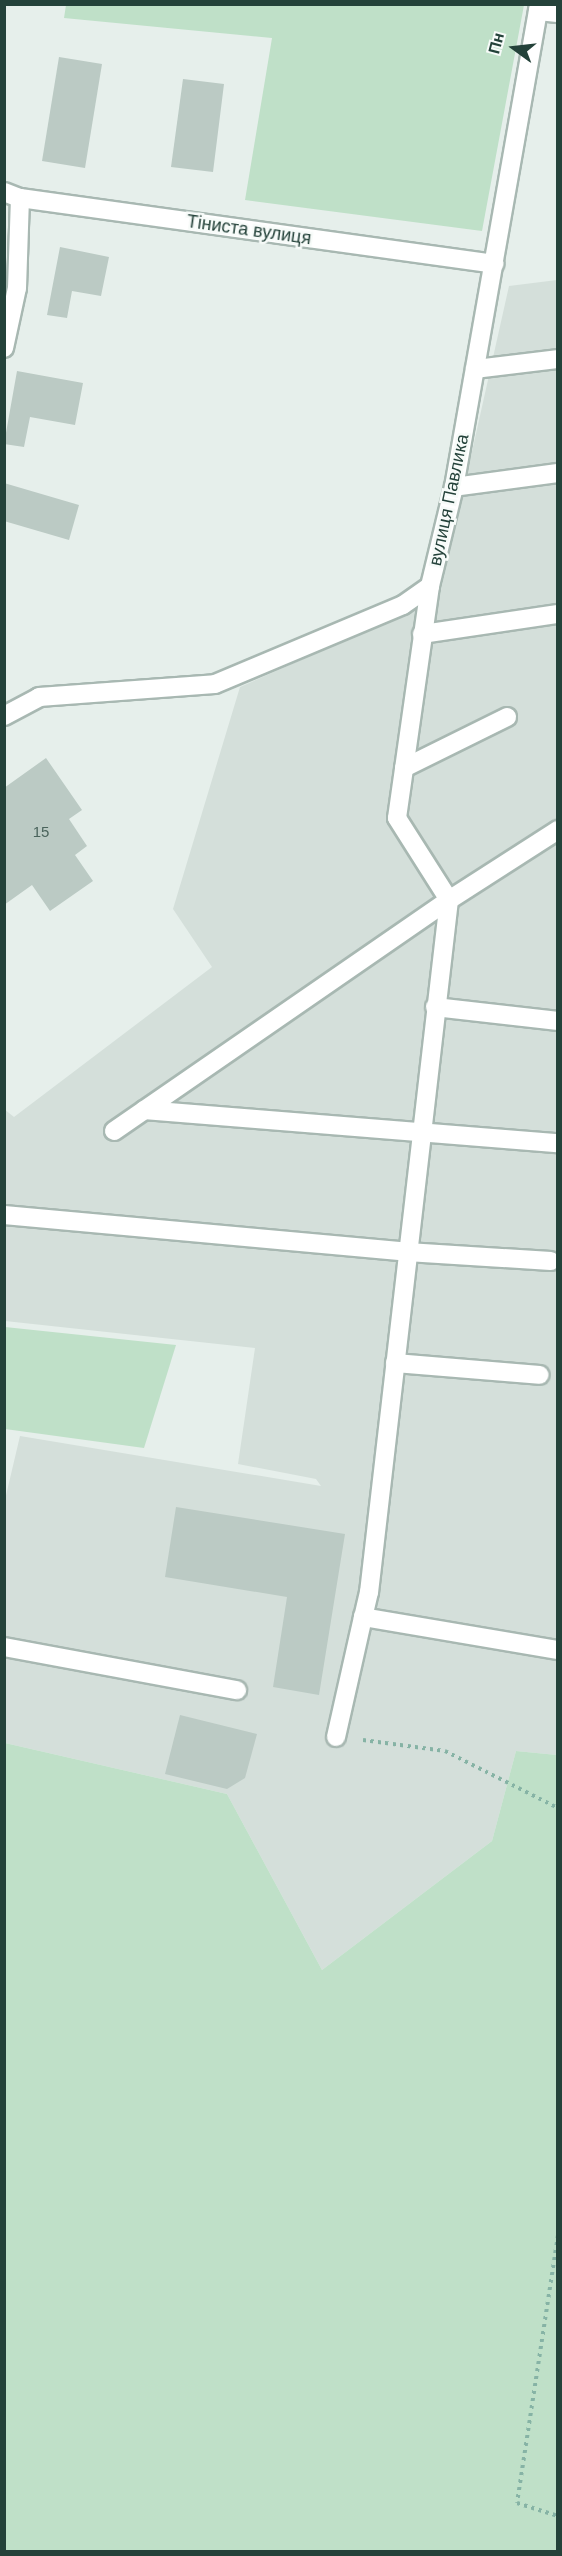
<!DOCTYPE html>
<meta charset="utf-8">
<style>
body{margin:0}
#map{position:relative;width:562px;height:2556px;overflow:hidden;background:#e6efeb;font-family:Helvetica,sans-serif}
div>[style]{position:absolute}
.built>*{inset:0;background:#d4dfda}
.green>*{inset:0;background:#bfe0c8}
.building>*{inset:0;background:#bbcac4}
.path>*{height:4px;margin-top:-2px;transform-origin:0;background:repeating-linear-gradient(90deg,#86b3a5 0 3px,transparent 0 7.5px)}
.roads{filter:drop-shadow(2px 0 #a8b8b2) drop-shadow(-2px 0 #a8b8b2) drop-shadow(0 2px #a8b8b2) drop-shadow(0 -2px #a8b8b2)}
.lane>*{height:18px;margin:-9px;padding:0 9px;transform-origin:9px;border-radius:9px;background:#fff}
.street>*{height:18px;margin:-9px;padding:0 9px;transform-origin:9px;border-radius:9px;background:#fff}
span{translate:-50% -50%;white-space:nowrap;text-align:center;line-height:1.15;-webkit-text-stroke:5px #f7fbf9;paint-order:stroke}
.number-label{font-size:15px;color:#4a645c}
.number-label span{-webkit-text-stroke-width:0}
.street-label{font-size:18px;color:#24423a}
.frame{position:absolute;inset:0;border:6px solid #24423a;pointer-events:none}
.north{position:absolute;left:484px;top:18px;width:60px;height:60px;-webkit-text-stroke:4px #f7fbf9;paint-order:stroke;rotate:285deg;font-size:16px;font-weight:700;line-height:24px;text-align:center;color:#24423a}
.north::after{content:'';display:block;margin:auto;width:21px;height:27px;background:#24423a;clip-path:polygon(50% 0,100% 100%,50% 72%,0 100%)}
</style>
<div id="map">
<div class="built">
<div style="clip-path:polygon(557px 280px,557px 1755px,516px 1751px,492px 1841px,322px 1970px,227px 1794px,5px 1743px,4px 1504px,20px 1436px,321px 1486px,316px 1479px,238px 1464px,255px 1348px,5px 1321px,4px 1109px,14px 1117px,212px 967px,173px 909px,240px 687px,439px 599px,509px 286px)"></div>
</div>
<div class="green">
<div style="clip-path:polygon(66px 5px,524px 5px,482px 231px,245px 200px,272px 38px,64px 18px)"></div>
<div style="clip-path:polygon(5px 1327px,176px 1345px,144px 1448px,5px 1429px)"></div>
<div style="clip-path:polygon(5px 1743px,227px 1794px,322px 1970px,492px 1841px,516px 1751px,557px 1755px,557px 2551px,5px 2551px)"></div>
</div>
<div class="building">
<div style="clip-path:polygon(59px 57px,102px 64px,85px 168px,42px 161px)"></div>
<div style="clip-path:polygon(183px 79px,224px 84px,213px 172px,171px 167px)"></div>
<div style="clip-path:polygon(60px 247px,109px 257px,101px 296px,72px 291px,67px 318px,47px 315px)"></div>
<div style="clip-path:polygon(17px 371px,83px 383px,75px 425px,30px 417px,24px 447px,4px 444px)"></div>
<div style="clip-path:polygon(4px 483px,79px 505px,69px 540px,4px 521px)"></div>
<div style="clip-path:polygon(46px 758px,82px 810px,69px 819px,87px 846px,75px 855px,93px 881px,50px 911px,32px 885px,4px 905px,4px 788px)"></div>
<div style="clip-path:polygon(176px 1507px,345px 1534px,319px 1695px,273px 1687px,287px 1597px,165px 1577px)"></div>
<div style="clip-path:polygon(180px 1715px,257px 1734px,245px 1778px,227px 1789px,165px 1774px)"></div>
</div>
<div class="path">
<div style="left:363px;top:1740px;width:83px;rotate:7.6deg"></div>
<div style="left:445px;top:1751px;width:127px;rotate:26.8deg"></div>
<div style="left:558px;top:2235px;width:271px;rotate:98.7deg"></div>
<div style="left:517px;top:2503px;width:43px;rotate:17.6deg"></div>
</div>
<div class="roads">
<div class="lane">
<div style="left:4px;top:348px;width:61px;rotate:-77.8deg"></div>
<div style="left:17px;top:288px;width:90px;rotate:-88.1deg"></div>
<div style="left:475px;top:369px;width:84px;rotate:-6.9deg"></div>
<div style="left:454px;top:487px;width:105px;rotate:-7.7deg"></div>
<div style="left:430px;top:586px;width:234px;rotate:98.1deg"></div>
<div style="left:397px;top:818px;width:97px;rotate:57.6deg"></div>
<div style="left:449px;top:900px;width:130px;rotate:-32.7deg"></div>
<div style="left:422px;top:634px;width:137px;rotate:-8.4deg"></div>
<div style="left:404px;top:768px;width:115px;rotate:-26.3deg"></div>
<div style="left:449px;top:900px;width:697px;rotate:96.59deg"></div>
<div style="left:369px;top:1592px;width:26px;rotate:103deg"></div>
<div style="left:363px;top:1617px;width:198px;rotate:9.6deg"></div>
<div style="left:435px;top:1007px;width:124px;rotate:6.5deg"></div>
<div style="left:144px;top:1110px;width:415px;rotate:4.6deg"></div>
<div style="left:114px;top:1131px;width:407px;rotate:-34.6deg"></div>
<div style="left:4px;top:1215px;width:405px;rotate:5.2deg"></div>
<div style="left:407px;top:1252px;width:144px;rotate:3.6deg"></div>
<div style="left:395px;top:1363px;width:145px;rotate:4.7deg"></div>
<div style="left:4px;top:1647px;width:237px;rotate:10.5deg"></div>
<div style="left:336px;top:1737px;width:123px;rotate:-77.3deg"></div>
</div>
<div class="street">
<div style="left:538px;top:11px;width:20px;rotate:6deg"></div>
<div style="left:4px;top:192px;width:17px;rotate:21deg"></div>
<div style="left:20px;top:198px;width:479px;rotate:7.9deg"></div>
<div style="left:4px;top:716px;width:40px;rotate:-28deg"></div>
<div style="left:39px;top:697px;width:176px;rotate:-4.2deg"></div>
<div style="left:215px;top:684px;width:204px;rotate:-22.8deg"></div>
<div style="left:403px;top:605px;width:33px;rotate:-35deg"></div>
<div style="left:430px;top:586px;width:102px;rotate:-76.4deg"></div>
<div style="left:454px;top:487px;width:490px;rotate:-80deg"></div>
</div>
</div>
<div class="number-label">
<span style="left:41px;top:832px">15</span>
</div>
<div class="street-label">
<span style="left:249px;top:230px;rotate:8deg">Тіниста вулиця</span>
<span style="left:449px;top:500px;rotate:-78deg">вулиця Павлика</span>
</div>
<div class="frame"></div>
<div class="north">Пн</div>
</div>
